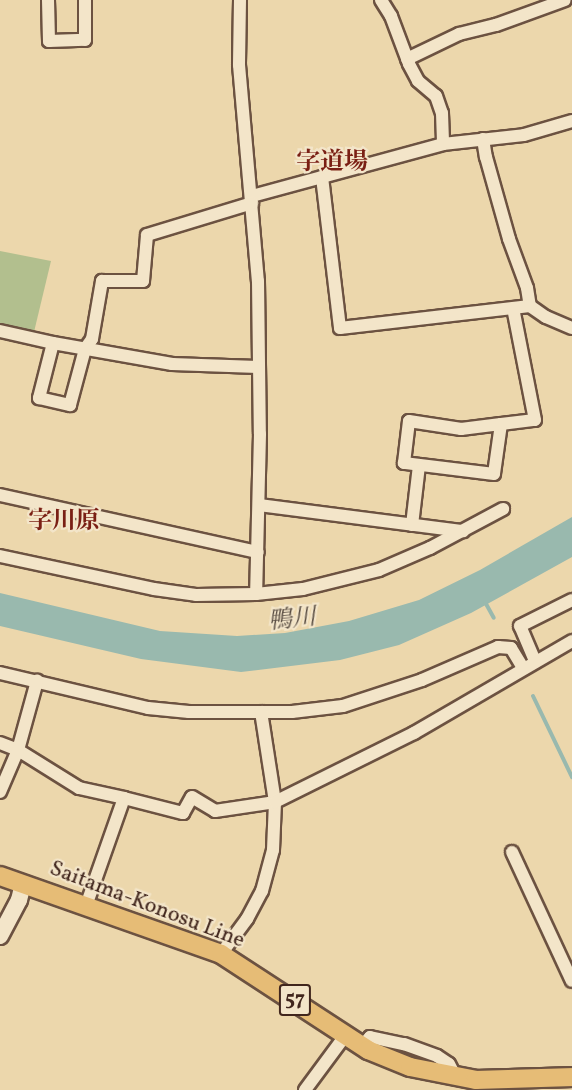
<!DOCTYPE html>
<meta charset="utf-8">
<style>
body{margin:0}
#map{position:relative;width:572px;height:1090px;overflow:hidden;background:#ecd7ac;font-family:Vollkorn,"Noto Serif JP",serif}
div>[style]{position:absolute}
.green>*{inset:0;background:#b2bf8e}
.water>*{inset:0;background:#99b9ae}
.stream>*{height:4px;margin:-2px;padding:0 2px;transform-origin:2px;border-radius:2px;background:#99b9ae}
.roads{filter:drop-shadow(2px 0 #6c5241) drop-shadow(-2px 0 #6c5241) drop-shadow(0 2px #6c5241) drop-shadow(0 -2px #6c5241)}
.street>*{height:12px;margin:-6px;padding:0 6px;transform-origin:6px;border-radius:6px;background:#f3e5c9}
.secondary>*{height:16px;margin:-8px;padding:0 8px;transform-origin:8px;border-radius:8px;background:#f3e5c9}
.primary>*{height:18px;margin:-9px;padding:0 9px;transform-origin:9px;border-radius:9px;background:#e6bc76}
span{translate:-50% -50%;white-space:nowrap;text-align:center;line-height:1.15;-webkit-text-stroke:4.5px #f3e5c9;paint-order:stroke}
.shield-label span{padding:2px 4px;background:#f3e5c9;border:2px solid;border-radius:4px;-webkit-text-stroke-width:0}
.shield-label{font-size:21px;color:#41261d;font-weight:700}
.street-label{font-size:22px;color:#41261d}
.neighbourhood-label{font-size:24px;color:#7a1f14;font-weight:700}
.water-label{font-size:24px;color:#574b41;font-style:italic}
</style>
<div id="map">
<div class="green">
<div style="clip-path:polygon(0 251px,51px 261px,34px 332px,0 324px)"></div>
</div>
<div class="water">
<div style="clip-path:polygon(572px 517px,572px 557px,471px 613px,399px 645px,340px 660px,241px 672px,141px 659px,0 626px,0 593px,160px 631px,237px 636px,285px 633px,349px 621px,419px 600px,480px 570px)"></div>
</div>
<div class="stream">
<div style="left:485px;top:602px;width:18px;rotate:61deg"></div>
<div style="left:533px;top:696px;width:90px;rotate:64.3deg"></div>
</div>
<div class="roads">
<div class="street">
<div style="left:48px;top:0;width:41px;rotate:88.6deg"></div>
<div style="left:49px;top:41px;width:36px;rotate:-2deg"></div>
<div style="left:85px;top:40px;width:40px;rotate:-90deg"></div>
<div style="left:240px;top:0;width:65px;rotate:90.9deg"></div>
<div style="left:239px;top:65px;width:217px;rotate:85deg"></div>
<div style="left:258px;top:281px;width:153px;rotate:89.3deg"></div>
<div style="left:260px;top:434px;width:160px;rotate:91.4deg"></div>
<div style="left:381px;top:0;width:19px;rotate:58deg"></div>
<div style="left:391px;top:16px;width:51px;rotate:69.4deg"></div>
<div style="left:409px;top:64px;width:19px;rotate:62deg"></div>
<div style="left:418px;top:81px;width:23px;rotate:40deg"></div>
<div style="left:436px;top:96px;width:18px;rotate:71deg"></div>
<div style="left:442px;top:113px;width:31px;rotate:88deg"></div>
<div style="left:407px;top:59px;width:58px;rotate:-25.7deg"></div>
<div style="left:459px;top:34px;width:38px;rotate:-14deg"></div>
<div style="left:496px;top:25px;width:73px;rotate:-19.9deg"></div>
<div style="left:483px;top:139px;width:18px;rotate:81deg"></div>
<div style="left:486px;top:157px;width:85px;rotate:74.3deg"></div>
<div style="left:509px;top:239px;width:52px;rotate:69.8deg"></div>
<div style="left:527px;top:288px;width:18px;rotate:81deg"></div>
<div style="left:322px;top:177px;width:152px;rotate:83.2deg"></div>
<div style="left:340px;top:328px;width:191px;rotate:-6.6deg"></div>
<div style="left:530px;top:306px;width:19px;rotate:35deg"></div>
<div style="left:546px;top:317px;width:28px;rotate:23deg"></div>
<div style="left:252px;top:196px;width:198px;rotate:-15.2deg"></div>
<div style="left:443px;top:144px;width:81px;rotate:-6.3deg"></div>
<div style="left:524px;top:135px;width:50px;rotate:-16.3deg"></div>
<div style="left:0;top:331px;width:54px;rotate:12.8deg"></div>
<div style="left:53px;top:343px;width:121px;rotate:10deg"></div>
<div style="left:172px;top:364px;width:86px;rotate:2deg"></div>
<div style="left:53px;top:343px;width:57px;rotate:104.3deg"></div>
<div style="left:39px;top:398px;width:32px;rotate:13deg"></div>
<div style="left:70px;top:405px;width:58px;rotate:-75deg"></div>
<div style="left:85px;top:349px;width:12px;rotate:-55deg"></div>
<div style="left:92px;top:339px;width:59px;rotate:-80.2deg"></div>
<div style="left:102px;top:281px;width:41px"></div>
<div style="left:143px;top:281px;width:46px;rotate:-85deg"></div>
<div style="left:147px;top:235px;width:110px;rotate:-16.9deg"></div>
<div style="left:501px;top:424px;width:50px;rotate:98deg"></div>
<div style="left:494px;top:474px;width:91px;rotate:-173deg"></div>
<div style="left:404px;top:463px;width:42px;rotate:-83.2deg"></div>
<div style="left:409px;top:421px;width:53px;rotate:8.7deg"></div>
<div style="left:461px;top:429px;width:40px;rotate:-7.1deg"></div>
<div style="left:501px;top:424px;width:34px;rotate:-7deg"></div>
<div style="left:535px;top:420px;width:114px;rotate:-101.1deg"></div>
<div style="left:0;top:495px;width:264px;rotate:12.5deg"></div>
<div style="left:259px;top:505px;width:206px;rotate:7.3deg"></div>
<div style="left:412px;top:525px;width:60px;rotate:-83.3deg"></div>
<div style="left:0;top:556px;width:157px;rotate:12.1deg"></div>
<div style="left:154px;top:589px;width:42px;rotate:8.1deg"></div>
<div style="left:196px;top:595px;width:60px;rotate:-1deg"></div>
<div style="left:256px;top:594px;width:47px;rotate:-6.1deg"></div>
<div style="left:303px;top:589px;width:78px;rotate:-14deg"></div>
<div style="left:379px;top:570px;width:56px;rotate:-23.3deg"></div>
<div style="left:430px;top:548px;width:83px;rotate:-28.1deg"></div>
<div style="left:535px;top:661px;width:38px;rotate:-113deg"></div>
<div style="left:520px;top:626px;width:58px;rotate:-26.6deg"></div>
<div style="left:0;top:673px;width:152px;rotate:13.3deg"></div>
<div style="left:148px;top:708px;width:41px;rotate:5.6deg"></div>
<div style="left:189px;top:712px;width:103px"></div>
<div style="left:292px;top:712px;width:51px;rotate:-6.7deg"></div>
<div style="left:343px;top:706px;width:83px;rotate:-18.2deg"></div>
<div style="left:422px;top:680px;width:83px;rotate:-23.5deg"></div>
<div style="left:498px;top:647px;width:13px;rotate:4deg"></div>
<div style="left:511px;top:648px;width:23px;rotate:59deg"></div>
<div style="left:0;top:743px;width:19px;rotate:21deg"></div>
<div style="left:18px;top:750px;width:72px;rotate:31.9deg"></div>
<div style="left:79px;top:788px;width:46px;rotate:12.5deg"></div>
<div style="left:124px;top:798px;width:114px;rotate:109.4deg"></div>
<div style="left:0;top:792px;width:46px;rotate:-66.8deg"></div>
<div style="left:18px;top:750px;width:72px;rotate:-74.6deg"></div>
<div style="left:124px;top:798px;width:61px;rotate:14.3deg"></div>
<div style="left:183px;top:813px;width:18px;rotate:-61deg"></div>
<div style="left:192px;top:797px;width:27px;rotate:31deg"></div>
<div style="left:215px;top:811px;width:61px;rotate:-8.5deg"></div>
<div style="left:275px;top:802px;width:91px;rotate:-98.8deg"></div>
<div style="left:512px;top:852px;width:142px;rotate:65.1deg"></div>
<div style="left:221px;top:954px;width:44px;rotate:-53.4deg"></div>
<div style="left:247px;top:919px;width:32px;rotate:-62deg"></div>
<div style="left:262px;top:891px;width:42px;rotate:-75deg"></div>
<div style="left:273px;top:850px;width:48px;rotate:-87.6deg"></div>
<div style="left:275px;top:802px;width:155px;rotate:-26.4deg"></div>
<div style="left:414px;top:733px;width:183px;rotate:-30.2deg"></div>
<div style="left:362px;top:1046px;width:12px;rotate:-48deg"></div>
<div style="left:370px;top:1037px;width:35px;rotate:12deg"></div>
<div style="left:404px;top:1044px;width:35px;rotate:20deg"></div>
<div style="left:437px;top:1056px;width:14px;rotate:34deg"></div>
<div style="left:449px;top:1064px;width:16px;rotate:63deg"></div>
<div style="left:305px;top:1090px;width:67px;rotate:-53.5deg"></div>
</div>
<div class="secondary">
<div style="left:0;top:936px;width:41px;rotate:-62.2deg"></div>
<div style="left:19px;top:900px;width:16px;rotate:-76deg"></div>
</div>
<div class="primary">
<div style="left:0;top:876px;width:234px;rotate:19.4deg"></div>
<div style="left:221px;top:954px;width:176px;rotate:33.1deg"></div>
<div style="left:368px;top:1050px;width:45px;rotate:22deg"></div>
<div style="left:410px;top:1067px;width:67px;rotate:11.1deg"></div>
<div style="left:476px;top:1080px;width:96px;rotate:-1.8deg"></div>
</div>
</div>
<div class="shield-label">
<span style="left:295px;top:1000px">57</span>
</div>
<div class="street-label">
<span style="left:147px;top:905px;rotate:21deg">Saitama-Konosu Line</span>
</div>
<div class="neighbourhood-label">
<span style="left:332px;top:164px">字道場</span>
<span style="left:64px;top:523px">字川原</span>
</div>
<div class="water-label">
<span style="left:292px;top:621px;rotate:-6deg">鴨川</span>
</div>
</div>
